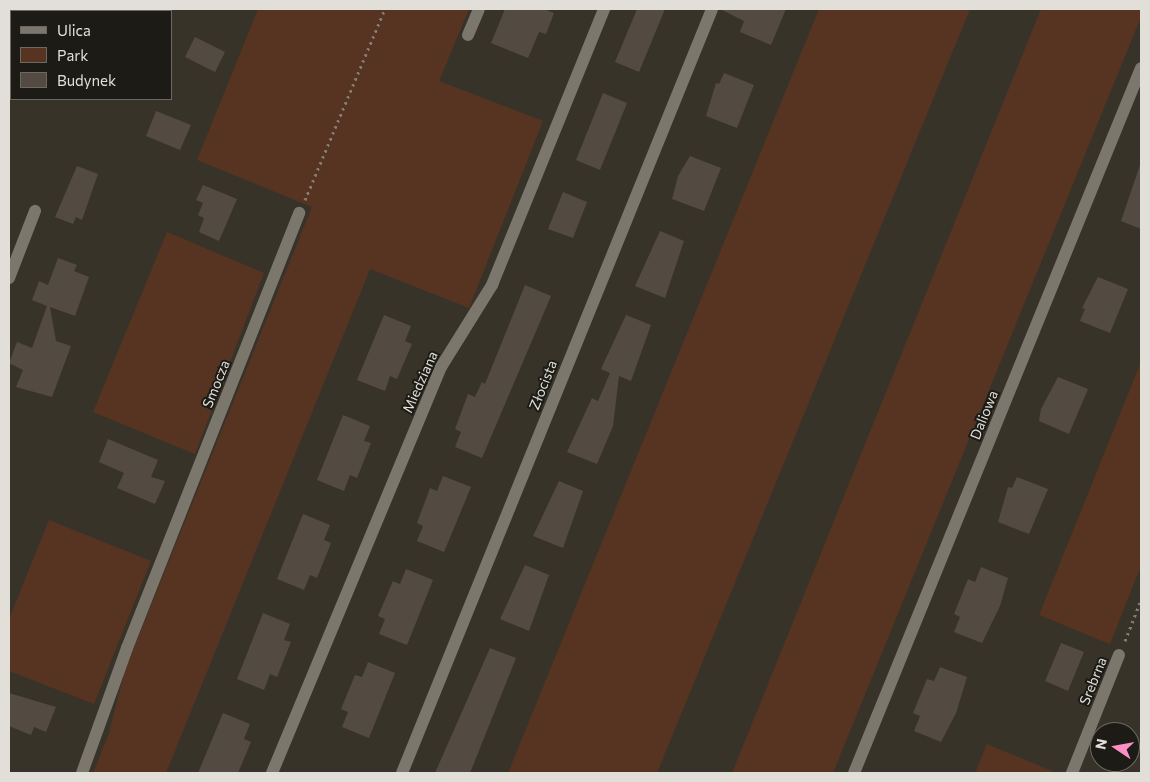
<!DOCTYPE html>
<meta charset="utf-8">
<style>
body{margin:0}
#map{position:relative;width:1150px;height:782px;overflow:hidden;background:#373329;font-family:Commissioner,sans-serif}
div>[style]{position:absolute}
.green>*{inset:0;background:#573422}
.building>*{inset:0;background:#534b42}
.path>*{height:3px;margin-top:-1.5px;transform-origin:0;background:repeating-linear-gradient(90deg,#817d75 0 2.5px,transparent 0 6.5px)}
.lane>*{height:10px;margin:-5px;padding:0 5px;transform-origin:5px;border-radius:5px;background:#7c776c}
.street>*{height:12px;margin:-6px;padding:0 6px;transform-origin:6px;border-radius:6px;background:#7c776c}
span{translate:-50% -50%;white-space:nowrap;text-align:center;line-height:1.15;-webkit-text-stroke:4px #1d1b16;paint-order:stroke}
.street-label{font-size:14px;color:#e2dfd9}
.frame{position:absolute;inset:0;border:10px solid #e2dfd9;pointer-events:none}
.legend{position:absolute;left:10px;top:10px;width:162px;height:90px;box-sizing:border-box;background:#1d1b16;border:1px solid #6c6964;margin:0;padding:6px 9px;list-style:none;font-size:15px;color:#e2dfd9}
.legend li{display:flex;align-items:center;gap:10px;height:25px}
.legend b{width:25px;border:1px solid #6c6964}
.north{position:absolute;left:1090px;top:722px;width:50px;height:50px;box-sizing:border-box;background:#1d1b16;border:1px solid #6c6964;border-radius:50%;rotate:282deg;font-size:14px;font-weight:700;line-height:20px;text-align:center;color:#e2dfd9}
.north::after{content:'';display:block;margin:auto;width:18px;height:22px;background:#fb8fc5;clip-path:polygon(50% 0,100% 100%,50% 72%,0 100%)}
</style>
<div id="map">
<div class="green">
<div style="clip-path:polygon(258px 9px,469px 9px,439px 81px,543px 121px,469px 308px,370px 269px,166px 773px,93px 773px,109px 733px,125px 670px,312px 207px,197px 160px)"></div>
<div style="clip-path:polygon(819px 9px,970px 9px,657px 773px,508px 773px)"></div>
<div style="clip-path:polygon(1041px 9px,1141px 9px,1141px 17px,833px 773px,732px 773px)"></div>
<div style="clip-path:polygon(167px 232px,264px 273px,195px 454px,93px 412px)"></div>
<div style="clip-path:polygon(1141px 362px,1141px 566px,1110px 644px,1039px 615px)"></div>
<div style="clip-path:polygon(49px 520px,151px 561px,94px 704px,9px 671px,9px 619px)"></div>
<div style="clip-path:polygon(987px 744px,1057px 773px,975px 773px)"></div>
</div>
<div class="building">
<div style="clip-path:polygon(505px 9px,544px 9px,554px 13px,546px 34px,539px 32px,528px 58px,491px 43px)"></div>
<div style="clip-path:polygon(637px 9px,665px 9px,639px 72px,615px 62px)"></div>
<div style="clip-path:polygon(720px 9px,786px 9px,771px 45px,740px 32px,744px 21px)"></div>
<div style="clip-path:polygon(195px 37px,225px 52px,215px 72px,185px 57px)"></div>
<div style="clip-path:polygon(724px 73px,754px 85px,737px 128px,706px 116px,716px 83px,719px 84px)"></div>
<div style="clip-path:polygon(603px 93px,627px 103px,600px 170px,576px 160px)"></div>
<div style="clip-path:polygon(156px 111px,191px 125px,180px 150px,146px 136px)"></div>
<div style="clip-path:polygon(690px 156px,721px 168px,704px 211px,672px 199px,678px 176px)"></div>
<div style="clip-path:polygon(1141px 162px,1141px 229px,1121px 221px)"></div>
<div style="clip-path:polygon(77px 166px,98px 174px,82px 220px,76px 217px,73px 224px,55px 217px)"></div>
<div style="clip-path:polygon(203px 185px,237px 199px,219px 241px,199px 232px,204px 218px,198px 215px,203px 203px,196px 200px)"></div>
<div style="clip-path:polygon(563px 192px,587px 202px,573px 238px,548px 229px)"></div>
<div style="clip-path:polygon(660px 231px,684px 241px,665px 298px,635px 286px)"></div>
<div style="clip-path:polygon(58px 258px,77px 265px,74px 271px,89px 277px,75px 316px,50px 307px,56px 341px,71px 346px,52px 397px,16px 387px,23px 370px,9px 363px,17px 342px,32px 348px,47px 306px,32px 300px,39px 281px,48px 285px)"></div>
<div style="clip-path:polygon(1098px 277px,1128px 289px,1110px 333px,1080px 321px,1085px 309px,1082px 308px)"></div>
<div style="clip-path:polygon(525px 285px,551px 296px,482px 458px,455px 447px,461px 432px,455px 429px,468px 394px,475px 397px,482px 382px,485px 384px)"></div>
<div style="clip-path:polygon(384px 315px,411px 326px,405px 341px,412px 344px,397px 379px,390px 376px,385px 391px,357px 380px)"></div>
<div style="clip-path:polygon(626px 315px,651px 325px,631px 381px,619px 376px,613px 426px,597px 464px,567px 452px,592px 398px,598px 401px,610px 373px,601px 369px)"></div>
<div style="clip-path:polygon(1058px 377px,1088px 389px,1069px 434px,1039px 421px,1041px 409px)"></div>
<div style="clip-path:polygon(343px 415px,370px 426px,364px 441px,371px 443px,357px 478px,350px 475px,344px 491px,317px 480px)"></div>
<div style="clip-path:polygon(108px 439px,158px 460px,151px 477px,165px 481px,155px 504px,117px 488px,124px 473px,99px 462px)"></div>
<div style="clip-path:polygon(443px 476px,471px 487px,444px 552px,417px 541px,423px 526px,417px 523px,430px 488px,437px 491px)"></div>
<div style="clip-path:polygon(1017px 477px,1048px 489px,1029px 534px,998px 522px,1008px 487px,1012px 488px)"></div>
<div style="clip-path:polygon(559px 481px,583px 491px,563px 548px,533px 536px)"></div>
<div style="clip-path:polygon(303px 514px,330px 525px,324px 540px,331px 543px,317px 578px,310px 575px,304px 590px,277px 579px)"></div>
<div style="clip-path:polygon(525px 565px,549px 575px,529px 631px,500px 619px)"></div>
<div style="clip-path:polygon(981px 567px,1008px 578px,1000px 606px,982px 643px,954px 632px,960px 617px,954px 614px,968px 579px,975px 582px)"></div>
<div style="clip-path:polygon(406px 569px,433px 580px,407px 645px,379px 634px,385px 619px,378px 616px,393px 581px,400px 584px)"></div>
<div style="clip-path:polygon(263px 613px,290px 624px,284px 640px,291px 642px,277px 677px,270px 674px,264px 690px,237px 679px)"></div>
<div style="clip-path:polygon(1061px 643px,1084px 652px,1068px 691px,1045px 681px)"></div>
<div style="clip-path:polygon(490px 648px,516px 658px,470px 773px,435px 773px)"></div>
<div style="clip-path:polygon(368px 662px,395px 673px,369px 738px,342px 727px,348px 712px,341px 709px,355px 675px,362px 677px)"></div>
<div style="clip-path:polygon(940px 667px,967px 677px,956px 713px,941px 742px,914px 731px,920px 716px,913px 713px,927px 679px,934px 681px)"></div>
<div style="clip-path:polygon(9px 693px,56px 707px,46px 732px,34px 727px,31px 735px,9px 726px)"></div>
<div style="clip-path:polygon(223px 713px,250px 724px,244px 739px,251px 742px,238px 773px,198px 773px)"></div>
</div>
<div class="path">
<div style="left:305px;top:200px;width:207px;rotate:-67.3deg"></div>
<div style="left:1125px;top:641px;width:44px;rotate:-68.7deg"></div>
</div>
<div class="lane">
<div style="left:9px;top:28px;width:2px;rotate:27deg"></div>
</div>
<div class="street">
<div style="left:111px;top:11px;width:2px;rotate:-63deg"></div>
<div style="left:468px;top:35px;width:28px;rotate:-67deg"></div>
<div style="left:9px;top:278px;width:72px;rotate:-68.8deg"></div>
<div style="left:82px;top:773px;width:133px;rotate:-70.2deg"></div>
<div style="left:127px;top:648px;width:468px;rotate:-68.4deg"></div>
<div style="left:272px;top:773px;width:440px;rotate:-67.4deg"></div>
<div style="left:441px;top:367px;width:97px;rotate:-58.1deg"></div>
<div style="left:492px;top:285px;width:298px;rotate:-67.9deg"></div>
<div style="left:402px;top:773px;width:824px;rotate:-67.91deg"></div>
<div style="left:854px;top:773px;width:761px;rotate:-67.85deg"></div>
<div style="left:1072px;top:773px;width:127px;rotate:-68.3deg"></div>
</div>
<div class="street-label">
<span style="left:420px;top:382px;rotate:-66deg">Miedziana</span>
<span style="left:216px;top:384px;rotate:-68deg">Smocza</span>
<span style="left:543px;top:385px;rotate:-68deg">Złocista</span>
<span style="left:984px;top:415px;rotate:-68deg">Daliowa</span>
<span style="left:1093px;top:681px;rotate:-68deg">Srebrna</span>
</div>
<div class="frame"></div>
<ul class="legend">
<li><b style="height:6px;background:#7c776c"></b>Ulica</li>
<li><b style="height:14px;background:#573422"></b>Park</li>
<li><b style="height:14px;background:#534b42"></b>Budynek</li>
</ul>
<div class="north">N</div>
</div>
